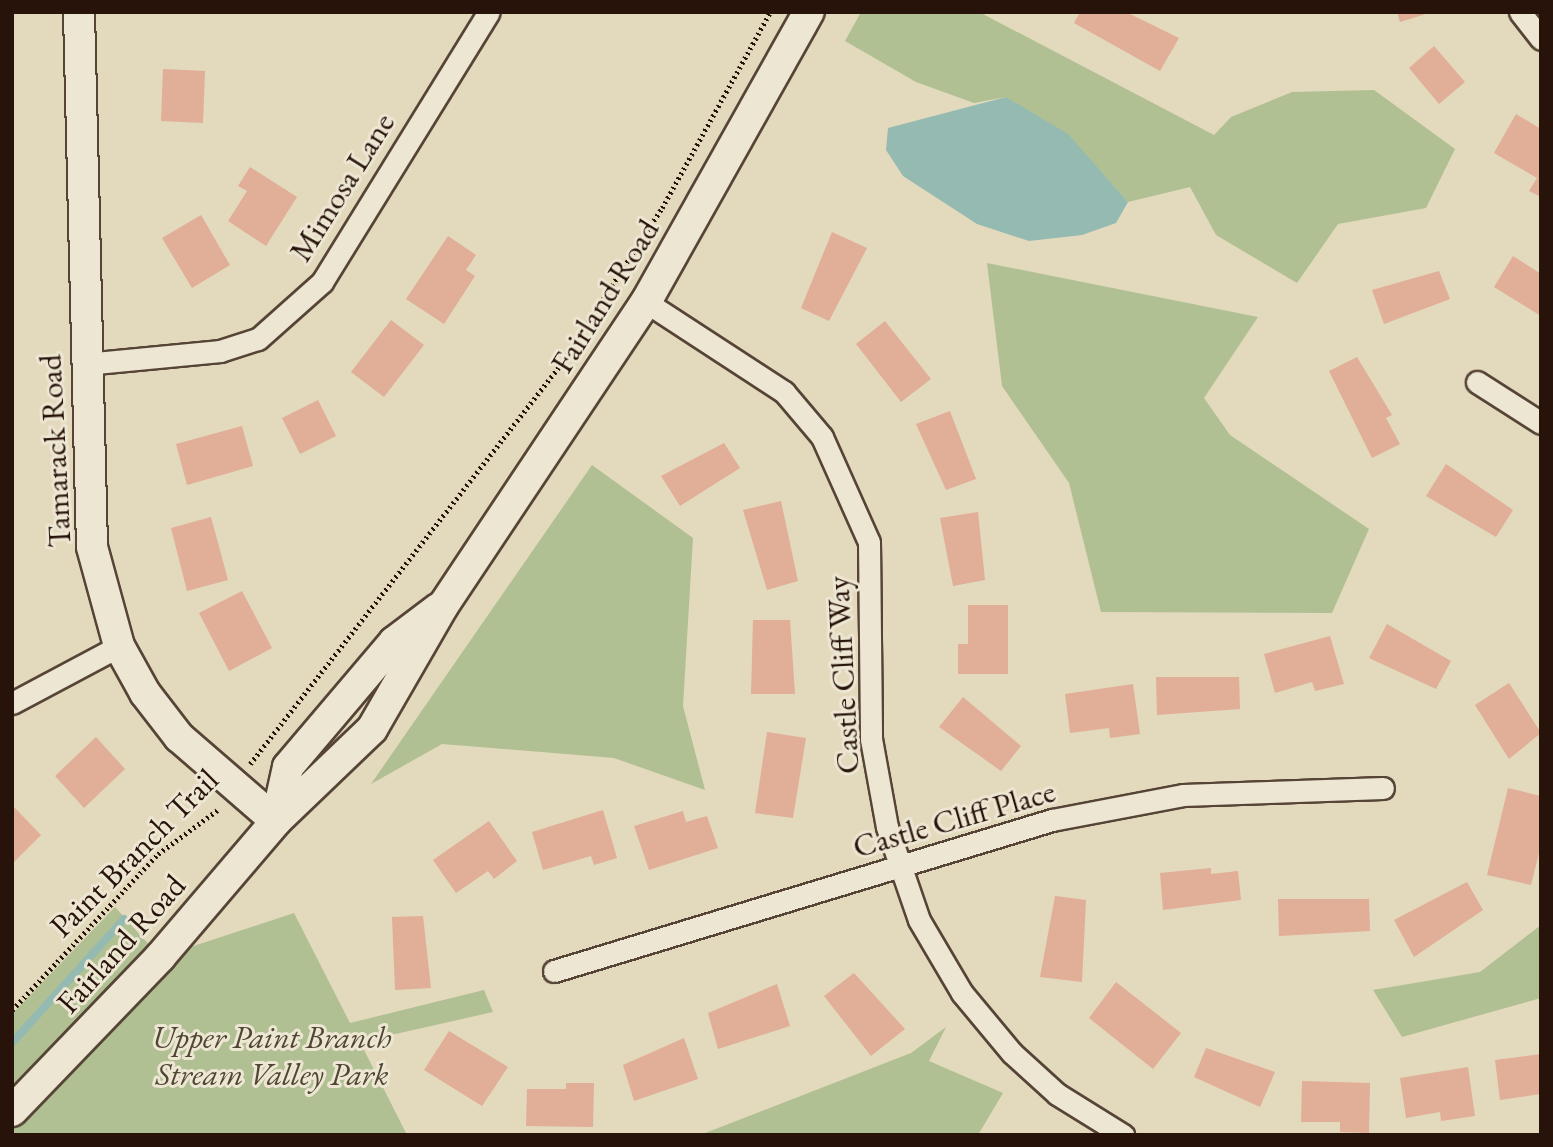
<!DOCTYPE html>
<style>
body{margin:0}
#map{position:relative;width:1553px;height:1147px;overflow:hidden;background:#e3d9bc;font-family:"EB Garamond",serif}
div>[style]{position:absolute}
.green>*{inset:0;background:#b0c093}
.water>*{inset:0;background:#95bab2}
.stream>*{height:8px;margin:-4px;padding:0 4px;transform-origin:4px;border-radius:4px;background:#95bab2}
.building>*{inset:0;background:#e1ae98}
.path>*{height:4.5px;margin-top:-2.25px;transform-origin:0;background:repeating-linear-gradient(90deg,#27130a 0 2px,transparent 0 5.5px)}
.roads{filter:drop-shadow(2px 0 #564436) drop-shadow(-2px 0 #564436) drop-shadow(0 2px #564436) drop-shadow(0 -2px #564436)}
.street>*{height:21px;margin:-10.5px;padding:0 10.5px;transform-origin:10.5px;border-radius:10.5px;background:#ede6d3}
.secondary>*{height:30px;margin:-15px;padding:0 15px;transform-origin:15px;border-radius:15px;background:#ede6d3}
span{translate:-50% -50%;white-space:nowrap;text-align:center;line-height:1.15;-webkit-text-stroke:6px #ede6d3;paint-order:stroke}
.street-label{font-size:32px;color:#27130a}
.park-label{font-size:32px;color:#504733;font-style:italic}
.frame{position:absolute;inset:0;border:14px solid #27130a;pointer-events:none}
</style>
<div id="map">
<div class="green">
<div style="clip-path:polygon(861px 12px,979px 12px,1214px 135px,1231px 117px,1292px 92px,1374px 90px,1455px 149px,1426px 208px,1338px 224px,1297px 283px,1216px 235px,1190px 187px,1128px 202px,1099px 170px,1006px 97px,974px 103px,916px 82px,845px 41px)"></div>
<div style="clip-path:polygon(987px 263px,1258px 317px,1204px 398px,1230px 435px,1369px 529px,1332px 613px,1101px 612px,1069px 483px,1002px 386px)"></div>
<div style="clip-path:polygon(592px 465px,693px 538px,683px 706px,705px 790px,614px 758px,442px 744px,371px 784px)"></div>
<div style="clip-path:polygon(115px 907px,160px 957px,294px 913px,350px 1023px,484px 990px,493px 1012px,360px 1042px,407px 1135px,12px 1135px,12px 1014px)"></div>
<div style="clip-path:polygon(1541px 925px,1541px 998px,1402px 1037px,1373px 990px,1480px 972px)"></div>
<div style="clip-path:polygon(946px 1027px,929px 1061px,1003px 1093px,978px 1135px,700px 1135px,911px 1053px)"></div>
</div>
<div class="water">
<div style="clip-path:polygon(1006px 97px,1068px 134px,1128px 202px,1116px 223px,1082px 235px,1029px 241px,977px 224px,903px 176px,886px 150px,888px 128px)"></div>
</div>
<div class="stream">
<div style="left:12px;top:1043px;width:167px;rotate:-47.9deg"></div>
</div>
<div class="building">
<div style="clip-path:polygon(1080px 12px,1126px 12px,1179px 38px,1160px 71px,1074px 23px)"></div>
<div style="clip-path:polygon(1397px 12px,1429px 12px,1429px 13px,1400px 22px)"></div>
<div style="clip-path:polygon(1434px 46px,1465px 82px,1439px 104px,1409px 68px)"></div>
<div style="clip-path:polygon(163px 69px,205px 71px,203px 123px,161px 121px)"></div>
<div style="clip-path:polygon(1516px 114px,1541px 129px,1541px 197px,1529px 191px,1537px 178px,1494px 153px)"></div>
<div style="clip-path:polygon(250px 167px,297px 197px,266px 246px,228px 221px,247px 191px,238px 186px)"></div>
<div style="clip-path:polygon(201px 215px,230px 265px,192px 288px,162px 238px)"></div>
<div style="clip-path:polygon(832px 232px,867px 248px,829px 321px,801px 308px)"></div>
<div style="clip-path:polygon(448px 236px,476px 255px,466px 270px,475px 276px,444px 324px,406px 299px)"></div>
<div style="clip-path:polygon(1513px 256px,1541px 274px,1541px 316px,1494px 287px)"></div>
<div style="clip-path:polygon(1439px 271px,1450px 299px,1384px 324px,1372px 290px)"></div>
<div style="clip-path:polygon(391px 320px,424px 345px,384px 397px,351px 372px)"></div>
<div style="clip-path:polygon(885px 321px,931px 379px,901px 402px,856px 344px)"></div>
<div style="clip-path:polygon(1357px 357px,1392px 415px,1386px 418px,1400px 444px,1372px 458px,1329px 371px)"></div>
<div style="clip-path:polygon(318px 400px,336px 436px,300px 454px,282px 418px)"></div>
<div style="clip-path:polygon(950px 411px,976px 479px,946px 490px,916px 424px)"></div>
<div style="clip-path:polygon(242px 426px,253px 466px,187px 485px,176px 444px)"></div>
<div style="clip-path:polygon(724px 443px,740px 468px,680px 506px,661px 476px)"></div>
<div style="clip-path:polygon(1446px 464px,1513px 510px,1496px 537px,1426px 496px)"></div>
<div style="clip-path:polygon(781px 501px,798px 581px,767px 590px,743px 510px)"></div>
<div style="clip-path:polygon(978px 512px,985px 580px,953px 586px,940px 518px)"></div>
<div style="clip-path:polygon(211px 517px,228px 580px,187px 591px,171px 528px)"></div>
<div style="clip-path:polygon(242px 591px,272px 648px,229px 671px,199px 613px)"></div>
<div style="clip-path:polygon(968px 605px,1008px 605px,1008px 674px,958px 674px,958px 644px,968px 644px)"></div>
<div style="clip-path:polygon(753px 620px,790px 620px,795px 694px,751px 694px)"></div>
<div style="clip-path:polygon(1387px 624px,1451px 661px,1436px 689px,1369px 658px)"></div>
<div style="clip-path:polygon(1330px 636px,1344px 684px,1315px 691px,1312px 682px,1275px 693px,1264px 654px)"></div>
<div style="clip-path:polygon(1156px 677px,1239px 677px,1240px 709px,1157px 715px)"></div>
<div style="clip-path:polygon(1509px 683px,1541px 733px,1509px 759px,1475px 705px)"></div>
<div style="clip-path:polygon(1133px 684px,1140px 734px,1110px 738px,1109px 728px,1070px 733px,1065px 694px)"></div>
<div style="clip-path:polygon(963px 697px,1021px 746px,1001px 771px,939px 727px)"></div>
<div style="clip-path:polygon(767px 732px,806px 738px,793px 818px,755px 813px)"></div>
<div style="clip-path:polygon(96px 737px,125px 769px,84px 808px,55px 776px)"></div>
<div style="clip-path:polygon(1508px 788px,1541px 796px,1541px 845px,1531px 885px,1487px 875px)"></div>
<div style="clip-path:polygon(12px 805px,41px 835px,12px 864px)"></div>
<div style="clip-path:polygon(603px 810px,617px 858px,594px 865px,591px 856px,543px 870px,532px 832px)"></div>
<div style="clip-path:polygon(683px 811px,686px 822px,707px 816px,718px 848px,649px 870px,634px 826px)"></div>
<div style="clip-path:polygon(489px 821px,517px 861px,494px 879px,488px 871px,456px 893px,433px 860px)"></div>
<div style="clip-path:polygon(1211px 868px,1211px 874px,1238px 871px,1241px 900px,1163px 910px,1160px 873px)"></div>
<div style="clip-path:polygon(1467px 882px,1483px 910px,1414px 957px,1394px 920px)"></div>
<div style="clip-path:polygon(1055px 896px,1086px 900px,1082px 982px,1040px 977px)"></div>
<div style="clip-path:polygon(1278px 899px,1369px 899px,1370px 931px,1279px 936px)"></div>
<div style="clip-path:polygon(423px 916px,431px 988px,395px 990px,392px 917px)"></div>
<div style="clip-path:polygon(854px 973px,905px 1029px,871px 1056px,824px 996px)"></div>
<div style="clip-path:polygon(1116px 982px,1181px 1033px,1153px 1069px,1089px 1018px)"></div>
<div style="clip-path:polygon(777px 984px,790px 1026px,718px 1049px,708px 1013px)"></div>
<div style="clip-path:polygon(449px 1031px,508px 1067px,482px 1106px,424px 1070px)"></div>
<div style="clip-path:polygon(684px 1038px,698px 1079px,634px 1101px,623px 1065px)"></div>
<div style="clip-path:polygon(1206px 1048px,1275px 1072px,1260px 1107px,1194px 1077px)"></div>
<div style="clip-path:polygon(1541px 1054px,1541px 1094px,1500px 1100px,1495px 1060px)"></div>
<div style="clip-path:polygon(1468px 1067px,1475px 1116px,1441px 1121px,1440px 1112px,1406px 1118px,1400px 1078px)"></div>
<div style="clip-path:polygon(1302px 1081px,1370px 1083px,1369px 1133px,1340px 1132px,1340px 1122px,1301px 1122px)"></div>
<div style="clip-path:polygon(566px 1083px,594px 1083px,593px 1127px,526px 1126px,527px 1089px,566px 1089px)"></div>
</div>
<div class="path">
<div style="left:250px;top:764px;width:507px;rotate:-52.13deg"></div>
<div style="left:561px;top:364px;width:186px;rotate:-57.1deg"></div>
<div style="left:662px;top:208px;width:224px;rotate:-61.1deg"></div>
<div style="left:12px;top:1010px;width:214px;rotate:-46.9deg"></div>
<div style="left:158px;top:854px;width:76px;rotate:-36.4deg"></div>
</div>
<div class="roads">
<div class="street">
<div style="left:1520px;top:12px;width:34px;rotate:52deg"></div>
<div style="left:646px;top:302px;width:165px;rotate:33.1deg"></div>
<div style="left:784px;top:392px;width:59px;rotate:49.8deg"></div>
<div style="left:822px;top:437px;width:115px;rotate:65.9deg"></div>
<div style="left:869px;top:542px;width:197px;rotate:89.4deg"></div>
<div style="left:871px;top:739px;width:89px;rotate:79.7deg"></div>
<div style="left:887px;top:827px;width:98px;rotate:71deg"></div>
<div style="left:919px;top:920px;width:85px;rotate:59.5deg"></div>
<div style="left:962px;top:993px;width:78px;rotate:50.2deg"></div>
<div style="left:1012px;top:1053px;width:61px;rotate:42.3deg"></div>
<div style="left:1057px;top:1094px;width:78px;rotate:31.8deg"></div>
<div style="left:85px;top:364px;width:136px;rotate:-5.5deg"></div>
<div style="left:220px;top:351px;width:40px;rotate:-18deg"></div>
<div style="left:258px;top:339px;width:86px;rotate:-41.7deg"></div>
<div style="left:322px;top:282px;width:317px;rotate:-58.3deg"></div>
<div style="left:1477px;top:382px;width:76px;rotate:32.6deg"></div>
<div style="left:12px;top:703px;width:121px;rotate:-28deg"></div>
<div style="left:554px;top:971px;width:520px;rotate:-16.87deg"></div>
<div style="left:1052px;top:820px;width:133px;rotate:-10.8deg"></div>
<div style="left:1183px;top:795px;width:200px;rotate:-2deg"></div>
</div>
<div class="secondary">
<div style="left:79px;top:12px;width:535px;rotate:88.61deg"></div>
<div style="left:92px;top:547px;width:103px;rotate:74.7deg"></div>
<div style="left:119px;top:646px;width:54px;rotate:61deg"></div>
<div style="left:145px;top:693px;width:56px;rotate:52.3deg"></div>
<div style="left:179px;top:737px;width:128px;rotate:40.9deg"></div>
<div style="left:276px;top:821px;width:55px;rotate:-77.5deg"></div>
<div style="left:288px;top:767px;width:164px;rotate:-49.7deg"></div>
<div style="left:394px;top:642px;width:56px;rotate:-37.1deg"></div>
<div style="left:12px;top:1111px;width:214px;rotate:-46.1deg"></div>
<div style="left:160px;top:957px;width:179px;rotate:-49.5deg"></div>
<div style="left:276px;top:821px;width:133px;rotate:-43.8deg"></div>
<div style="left:372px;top:729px;width:142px;rotate:-60deg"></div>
<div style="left:443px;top:606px;width:366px;rotate:-56.3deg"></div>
<div style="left:646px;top:302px;width:333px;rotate:-60.7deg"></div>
</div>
</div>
<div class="street-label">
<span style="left:342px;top:187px;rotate:-58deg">Mimosa Lane</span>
<span style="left:605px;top:296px;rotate:-58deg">Fairland Road</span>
<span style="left:55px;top:451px;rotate:-93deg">Tamarack Road</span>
<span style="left:843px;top:675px;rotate:-93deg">Castle Cliff Way</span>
<span style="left:954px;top:819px;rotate:-16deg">Castle Cliff Place</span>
<span style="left:134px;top:853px;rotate:-45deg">Paint Branch Trail</span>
<span style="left:121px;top:944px;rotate:-48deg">Fairland Road</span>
</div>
<div class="park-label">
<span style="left:272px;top:1056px">Upper Paint Branch<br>Stream Valley Park</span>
</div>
<div class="frame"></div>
</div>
